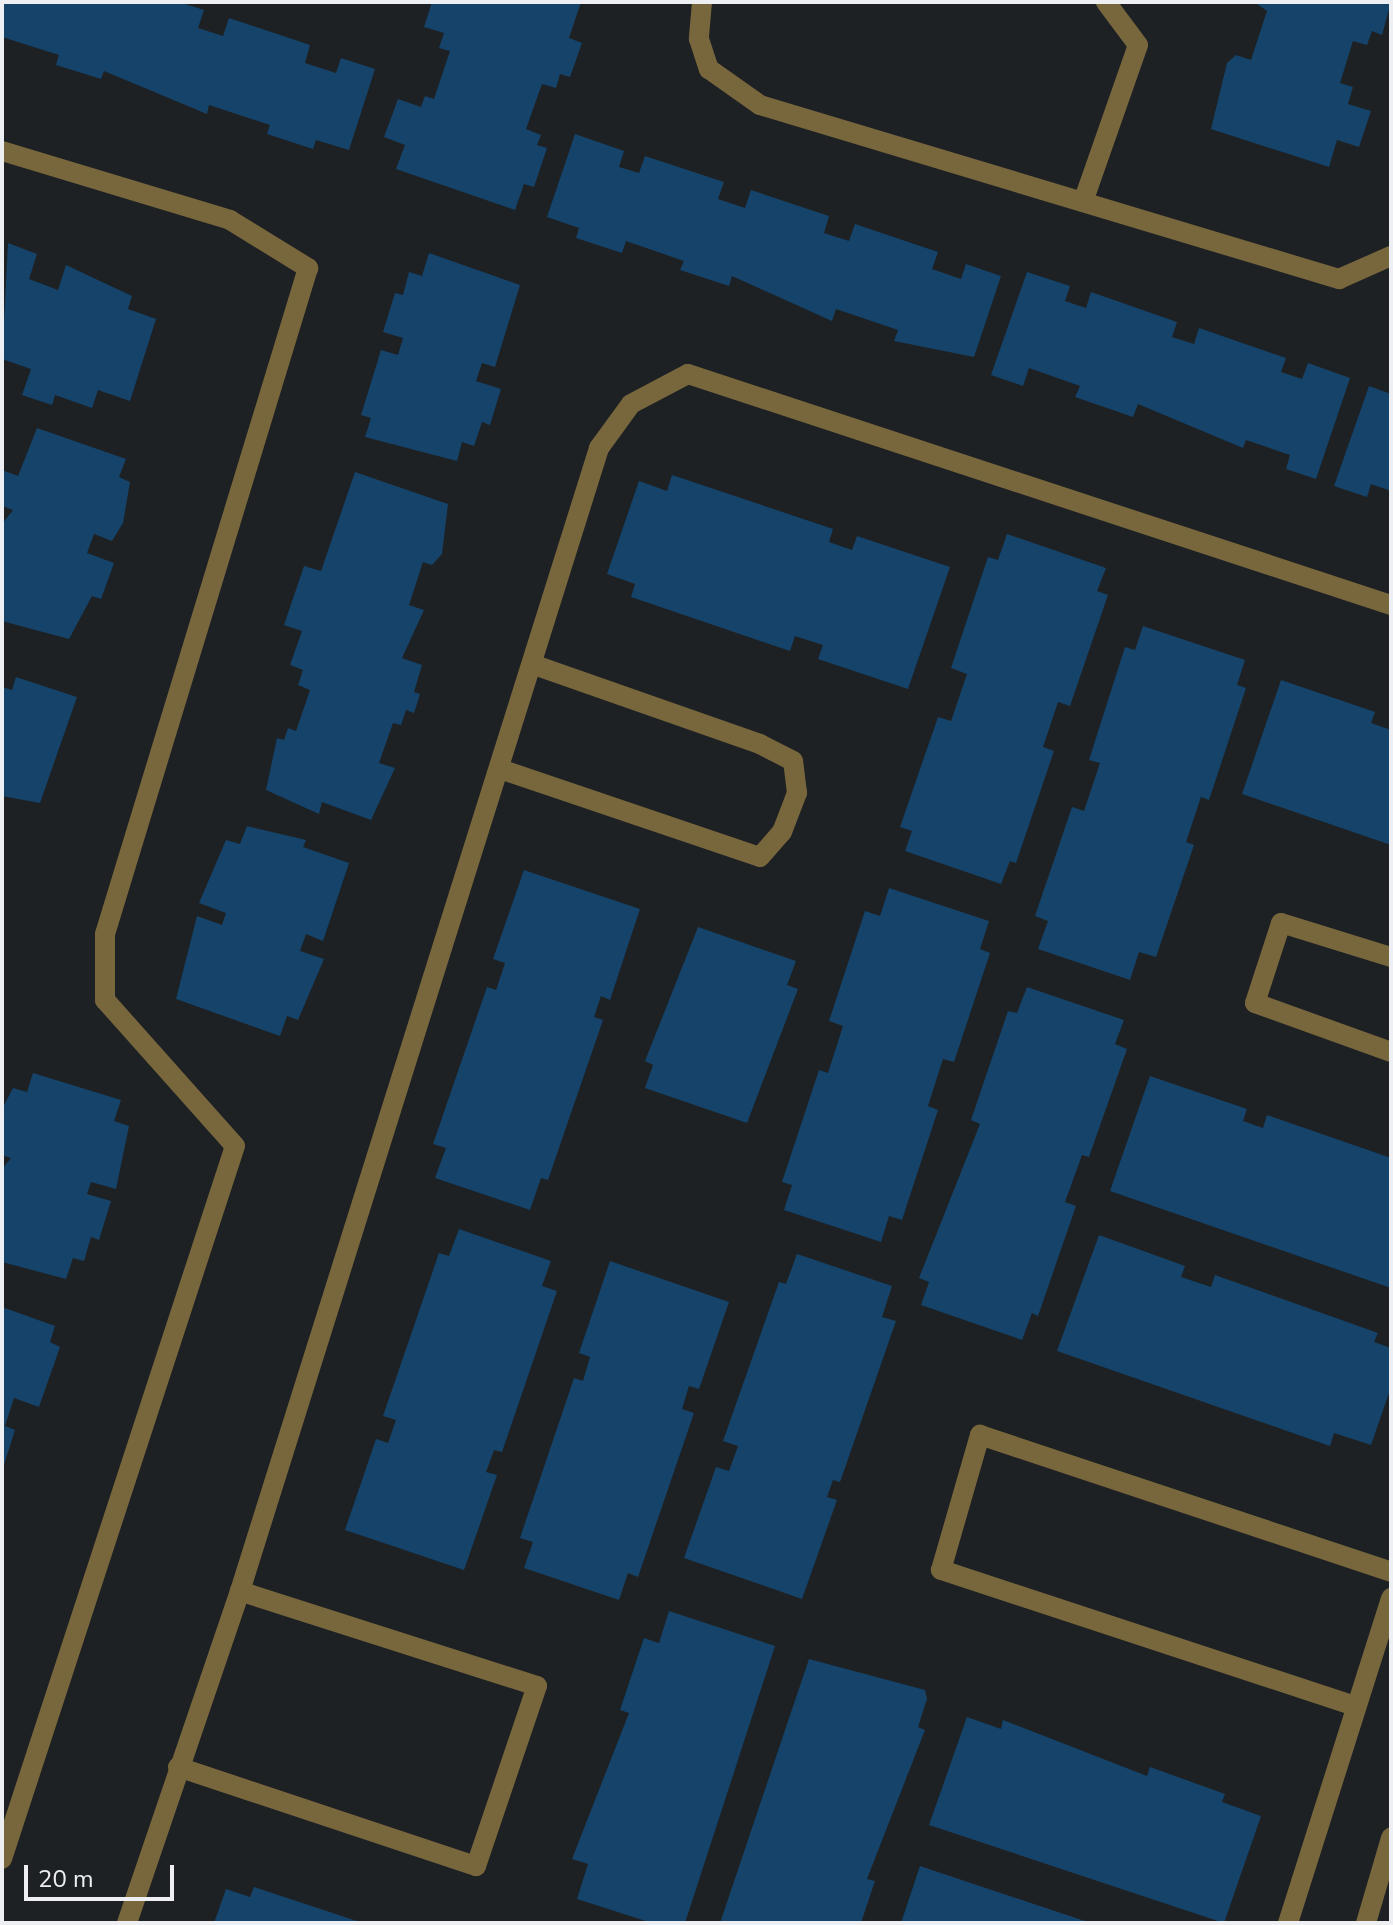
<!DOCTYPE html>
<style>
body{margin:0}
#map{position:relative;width:1393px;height:1925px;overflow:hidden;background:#1d2124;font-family:"Nunito Sans",sans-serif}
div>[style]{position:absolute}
.building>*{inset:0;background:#154369}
.lane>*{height:20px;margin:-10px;padding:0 10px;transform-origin:10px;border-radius:10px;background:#78663c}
.street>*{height:20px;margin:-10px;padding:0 10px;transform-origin:10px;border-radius:10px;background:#78663c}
span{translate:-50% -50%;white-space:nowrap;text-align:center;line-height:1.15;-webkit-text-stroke:8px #1d2124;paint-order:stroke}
.frame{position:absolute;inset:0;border:4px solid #edeff2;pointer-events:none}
.scale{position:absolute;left:24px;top:1865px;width:150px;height:36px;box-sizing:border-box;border:4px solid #edeff2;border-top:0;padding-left:10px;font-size:24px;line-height:28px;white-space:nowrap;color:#edeff2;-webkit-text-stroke:6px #1d2124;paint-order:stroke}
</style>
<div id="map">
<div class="building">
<div style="clip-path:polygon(2px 2px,179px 2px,204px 10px,198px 28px,223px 36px,229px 18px,310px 45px,305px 63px,336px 73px,341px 58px,375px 69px,349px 150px,316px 140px,313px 149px,267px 134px,270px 125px,209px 105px,207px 114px,104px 71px,101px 79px,56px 65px,59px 55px,2px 37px)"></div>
<div style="clip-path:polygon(432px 2px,581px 2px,569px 38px,582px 43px,570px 77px,560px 74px,556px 88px,542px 84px,526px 129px,541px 135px,537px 145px,547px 148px,534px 187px,524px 184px,515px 210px,396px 169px,405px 145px,384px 137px,398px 99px,421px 107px,425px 96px,434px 99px,450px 51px,439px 48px,444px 33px,424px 27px)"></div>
<div style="clip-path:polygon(1254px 2px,1391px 2px,1382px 35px,1372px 31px,1367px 45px,1353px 41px,1340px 83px,1353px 87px,1348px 104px,1371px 111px,1359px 147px,1337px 140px,1329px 167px,1211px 129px,1227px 63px,1236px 55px,1251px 60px,1267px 11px)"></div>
<div style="clip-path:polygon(575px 134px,624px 151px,619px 167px,639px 173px,645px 156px,724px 182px,718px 199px,745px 208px,751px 190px,829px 216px,824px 233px,849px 241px,855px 224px,938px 252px,932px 269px,961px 279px,966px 264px,1001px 276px,974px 357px,894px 341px,898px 330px,836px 309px,832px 321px,732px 276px,729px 286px,680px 270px,684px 261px,626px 241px,622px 253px,576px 238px,579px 228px,547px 217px)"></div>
<div style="clip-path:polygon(8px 243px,37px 254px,29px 279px,58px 290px,66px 265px,132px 296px,128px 309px,156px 319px,130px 401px,98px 390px,92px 408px,55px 395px,52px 405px,22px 395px,31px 369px,2px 359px)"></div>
<div style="clip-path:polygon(429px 253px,520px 285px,495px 367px,482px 363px,476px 381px,501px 389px,490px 425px,482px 422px,474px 446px,462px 442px,457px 461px,365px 437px,371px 418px,361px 415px,381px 350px,398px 355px,403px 338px,383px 332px,395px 293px,403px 295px,409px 272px,422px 276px)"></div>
<div style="clip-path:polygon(1027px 272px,1070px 286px,1065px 301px,1086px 308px,1091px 292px,1177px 322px,1172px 337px,1194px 344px,1199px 328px,1286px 358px,1281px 372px,1302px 379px,1308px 363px,1350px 378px,1316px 479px,1286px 469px,1290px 455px,1246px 440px,1243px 448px,1138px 404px,1133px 417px,1075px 397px,1080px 386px,1029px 368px,1023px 386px,991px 375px)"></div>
<div style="clip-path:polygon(1369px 386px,1391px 394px,1391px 491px,1371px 484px,1367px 497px,1334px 486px)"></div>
<div style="clip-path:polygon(37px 428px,126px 459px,119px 477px,130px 482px,123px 523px,112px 541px,94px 534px,87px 553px,114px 563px,101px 599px,92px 596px,69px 639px,2px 621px,2px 524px,13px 510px,2px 506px,2px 470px,18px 476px)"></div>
<div style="clip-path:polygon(355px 472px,448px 504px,442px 554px,432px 565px,423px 562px,409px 605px,424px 610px,402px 658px,422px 665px,414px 692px,420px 694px,414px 713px,406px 710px,401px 725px,393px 723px,379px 763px,395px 768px,371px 820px,322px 802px,319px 814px,266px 790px,277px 738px,284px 740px,288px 728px,296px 731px,310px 690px,298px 685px,303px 670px,290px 665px,302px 631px,284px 625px,304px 566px,321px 571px)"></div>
<div style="clip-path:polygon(672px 475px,833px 529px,829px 542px,852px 550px,857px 536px,950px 567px,908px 689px,818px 659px,823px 645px,795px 636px,790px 651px,631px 597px,635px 584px,607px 574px,639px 481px,667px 491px)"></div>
<div style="clip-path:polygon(1007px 534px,1106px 568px,1097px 591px,1108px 595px,1070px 706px,1058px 702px,1043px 747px,1054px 751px,1016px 863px,1010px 861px,1001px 884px,905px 851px,912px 831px,900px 827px,938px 717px,951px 721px,967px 674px,951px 668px,988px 557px,998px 560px)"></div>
<div style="clip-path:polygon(1143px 626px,1245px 660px,1237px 685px,1246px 688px,1209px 800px,1201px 797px,1186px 842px,1194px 845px,1156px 957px,1139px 952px,1130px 980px,1038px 949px,1048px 921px,1035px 916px,1072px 807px,1084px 811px,1100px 763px,1089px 760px,1125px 647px,1135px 650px)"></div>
<div style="clip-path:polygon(16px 677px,77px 697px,40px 803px,2px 796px,2px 687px,12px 690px)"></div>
<div style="clip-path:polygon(1281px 680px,1375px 712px,1371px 723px,1391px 730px,1391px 845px,1242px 794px)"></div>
<div style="clip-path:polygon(247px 826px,306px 840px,303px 847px,349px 863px,323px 941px,306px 934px,300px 951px,324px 959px,298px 1020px,287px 1016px,280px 1036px,176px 999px,197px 916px,222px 925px,226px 913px,199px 903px,226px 840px,240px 844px)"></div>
<div style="clip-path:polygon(524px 870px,640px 909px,610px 1000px,601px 996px,594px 1017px,603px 1020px,548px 1180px,541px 1178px,530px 1210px,435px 1178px,446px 1148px,433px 1144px,487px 987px,496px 990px,505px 963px,493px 959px)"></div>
<div style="clip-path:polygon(889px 888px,989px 921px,980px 949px,990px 953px,954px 1062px,943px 1059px,928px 1106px,938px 1110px,902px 1220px,889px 1216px,881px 1242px,784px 1210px,792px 1185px,782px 1182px,819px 1070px,828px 1073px,843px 1026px,829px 1021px,865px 911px,880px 916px)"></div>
<div style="clip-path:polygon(698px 927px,796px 961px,787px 985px,798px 989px,747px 1123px,645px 1088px,653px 1065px,645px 1061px)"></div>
<div style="clip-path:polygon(1027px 987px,1124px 1020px,1115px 1044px,1127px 1049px,1089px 1157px,1082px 1155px,1065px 1202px,1076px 1206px,1038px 1316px,1032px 1313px,1022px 1340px,921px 1305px,929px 1282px,919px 1278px,980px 1124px,971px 1120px,1008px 1011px,1017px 1013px)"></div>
<div style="clip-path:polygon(33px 1073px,121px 1100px,114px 1121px,129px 1126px,116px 1189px,91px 1182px,87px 1194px,111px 1201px,99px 1240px,91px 1237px,84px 1261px,73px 1258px,66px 1279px,2px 1262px,2px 1169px,11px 1158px,2px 1155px,2px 1109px,13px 1088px,27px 1092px)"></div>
<div style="clip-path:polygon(1150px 1076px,1247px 1109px,1243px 1121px,1263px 1128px,1267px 1115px,1391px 1158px,1391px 1288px,1110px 1191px)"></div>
<div style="clip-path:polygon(459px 1229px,551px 1261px,542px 1286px,557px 1291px,502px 1452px,494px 1450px,486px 1472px,497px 1475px,464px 1570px,345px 1530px,376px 1439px,388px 1443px,396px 1420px,383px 1416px,439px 1253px,449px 1256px)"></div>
<div style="clip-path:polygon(1099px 1235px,1185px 1266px,1181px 1277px,1211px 1287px,1215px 1275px,1378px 1333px,1374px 1342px,1391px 1348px,1391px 1387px,1371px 1445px,1334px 1433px,1330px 1446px,1057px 1351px)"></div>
<div style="clip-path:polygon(797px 1254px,892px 1286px,882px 1317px,896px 1321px,840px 1482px,833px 1480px,827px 1497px,837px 1500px,802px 1599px,684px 1558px,716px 1467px,729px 1471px,738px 1446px,723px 1441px,779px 1282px,786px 1284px)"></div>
<div style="clip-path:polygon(610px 1261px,729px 1302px,699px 1389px,689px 1386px,682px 1409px,694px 1413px,638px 1577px,628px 1573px,619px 1600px,524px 1568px,533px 1542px,520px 1538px,574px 1378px,583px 1381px,590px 1357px,579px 1353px)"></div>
<div style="clip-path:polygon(2px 1307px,55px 1326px,50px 1342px,60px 1347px,39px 1407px,14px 1398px,5px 1426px,15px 1430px,3px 1468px)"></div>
<div style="clip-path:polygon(669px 1611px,775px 1646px,685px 1923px,652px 1923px,577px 1899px,588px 1864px,572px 1859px,629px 1713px,620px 1710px,644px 1638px,659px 1643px)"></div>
<div style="clip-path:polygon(809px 1659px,925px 1690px,927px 1699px,918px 1727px,925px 1730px,867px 1879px,875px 1881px,861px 1923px,720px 1923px)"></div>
<div style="clip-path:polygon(967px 1717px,1001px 1729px,1003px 1720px,1147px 1776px,1150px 1767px,1225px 1794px,1222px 1802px,1261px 1816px,1224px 1923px,929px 1825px)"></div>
<div style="clip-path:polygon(920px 1866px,1088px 1922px,1088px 1923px,901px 1923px)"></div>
<div style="clip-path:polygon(254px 1887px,360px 1922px,360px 1923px,214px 1923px,226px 1889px,250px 1897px)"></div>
</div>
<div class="lane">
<div style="left:702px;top:2px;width:37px;rotate:95deg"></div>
<div style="left:699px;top:39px;width:32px;rotate:72deg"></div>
<div style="left:709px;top:69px;width:62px;rotate:35.2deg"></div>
<div style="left:760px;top:105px;width:605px;rotate:16.73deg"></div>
<div style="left:1339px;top:279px;width:57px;rotate:-23.9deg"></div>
<div style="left:1083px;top:202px;width:166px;rotate:-70.7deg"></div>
<div style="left:1138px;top:45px;width:54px;rotate:-126.7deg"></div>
<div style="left:500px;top:769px;width:274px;rotate:18.7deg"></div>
<div style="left:760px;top:857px;width:33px;rotate:-49deg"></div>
<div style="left:782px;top:832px;width:42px;rotate:-69deg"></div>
<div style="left:797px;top:793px;width:32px;rotate:-97deg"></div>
<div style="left:793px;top:761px;width:37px;rotate:-153deg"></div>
<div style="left:760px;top:744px;width:242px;rotate:-160.7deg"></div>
<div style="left:1355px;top:1706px;width:436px;rotate:-161.8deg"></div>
<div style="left:941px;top:1570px;width:141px;rotate:-73.9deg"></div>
<div style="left:980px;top:1435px;width:433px;rotate:18.4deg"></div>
<div style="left:178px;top:1767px;width:314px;rotate:18.4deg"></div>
<div style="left:476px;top:1866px;width:190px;rotate:-71.3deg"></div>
<div style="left:537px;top:1686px;width:312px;rotate:-162.3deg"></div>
<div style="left:1366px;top:1923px;width:89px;rotate:-73.6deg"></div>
</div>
<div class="street">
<div style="left:2px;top:151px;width:238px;rotate:16.8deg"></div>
<div style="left:230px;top:220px;width:92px;rotate:31.6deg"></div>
<div style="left:308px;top:268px;width:696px;rotate:106.95deg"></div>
<div style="left:105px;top:934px;width:66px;rotate:90deg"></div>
<div style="left:105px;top:1000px;width:195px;rotate:48.3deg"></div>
<div style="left:235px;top:1146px;width:750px;rotate:108.1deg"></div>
<div style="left:1391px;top:957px;width:115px;rotate:-162.8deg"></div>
<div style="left:1281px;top:923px;width:84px;rotate:108deg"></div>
<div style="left:1255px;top:1003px;width:145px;rotate:19.8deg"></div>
<div style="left:127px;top:1923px;width:351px;rotate:-71.2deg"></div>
<div style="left:240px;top:1591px;width:1198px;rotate:-72.56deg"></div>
<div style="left:599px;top:448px;width:54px;rotate:-54deg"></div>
<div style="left:631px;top:404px;width:64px;rotate:-27.8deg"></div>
<div style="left:688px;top:374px;width:740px;rotate:18.19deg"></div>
<div style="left:1288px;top:1923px;width:341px;rotate:-72.4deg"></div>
</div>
<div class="frame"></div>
<div class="scale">20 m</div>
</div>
